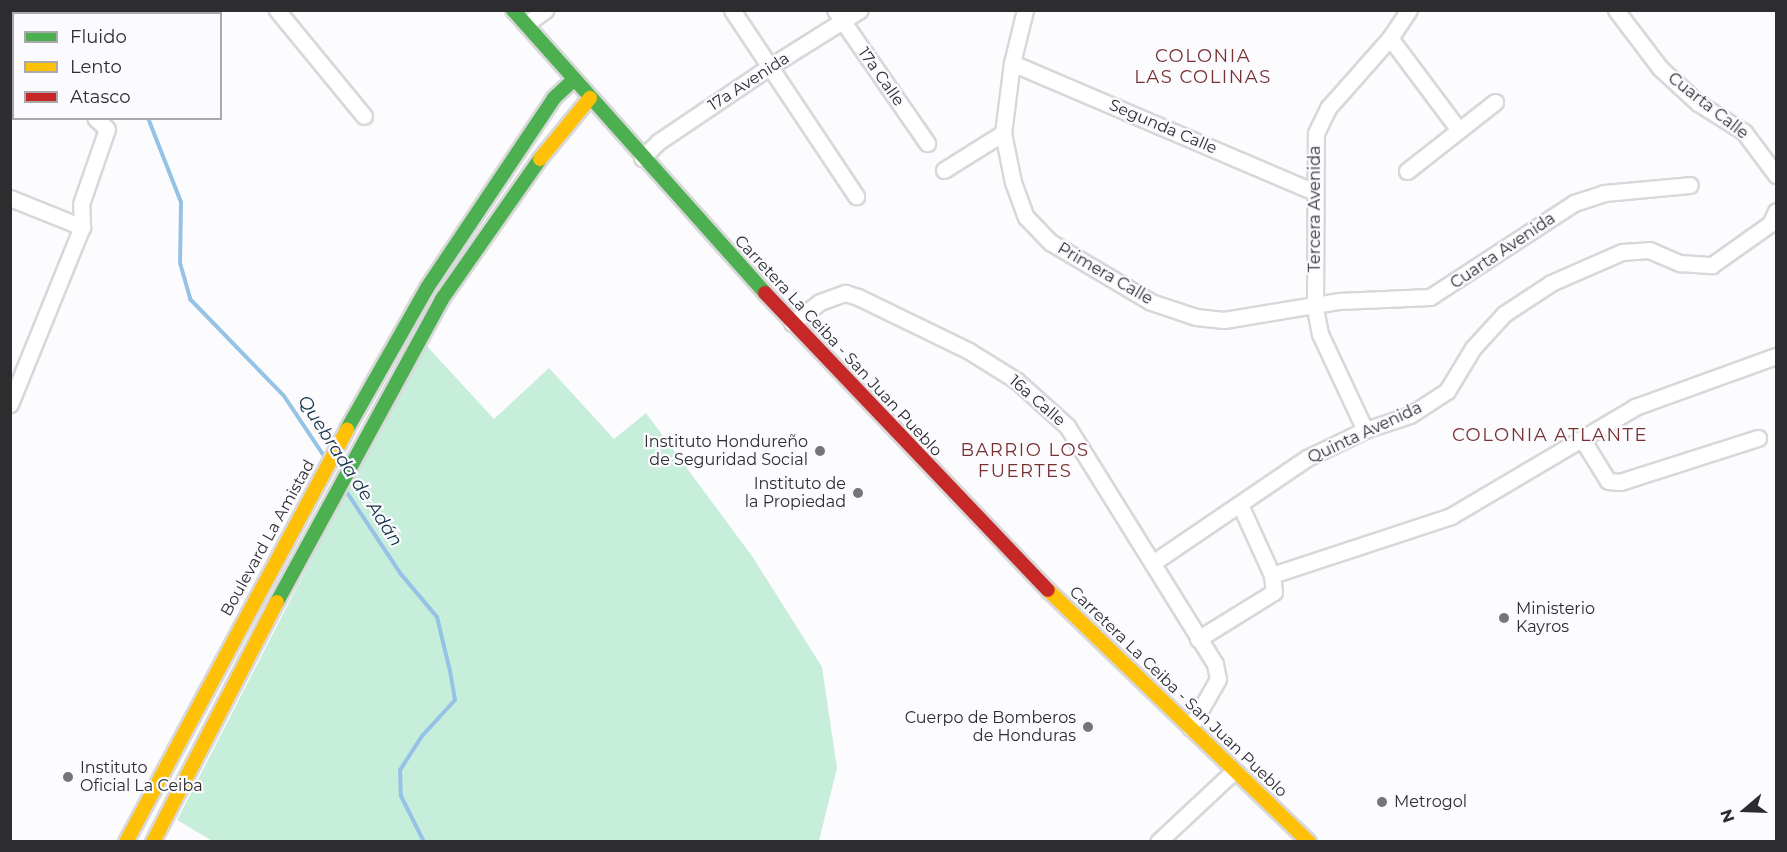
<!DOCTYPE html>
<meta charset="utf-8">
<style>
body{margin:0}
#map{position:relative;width:1787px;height:852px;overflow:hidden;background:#fcfcfe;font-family:Montserrat,sans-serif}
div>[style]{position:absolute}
.green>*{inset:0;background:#c7eddb}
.stream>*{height:4px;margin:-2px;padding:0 2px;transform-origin:2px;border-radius:2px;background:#96c3e5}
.roads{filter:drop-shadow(2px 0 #d8d8da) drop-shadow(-2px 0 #d8d8da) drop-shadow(0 2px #d8d8da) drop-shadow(0 -2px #d8d8da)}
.street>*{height:15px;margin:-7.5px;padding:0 7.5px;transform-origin:7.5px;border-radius:7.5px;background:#fff}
.fast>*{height:14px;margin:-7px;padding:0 7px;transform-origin:7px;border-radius:7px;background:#4caf50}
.slow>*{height:14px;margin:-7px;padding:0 7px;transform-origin:7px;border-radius:7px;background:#ffc107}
.jam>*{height:14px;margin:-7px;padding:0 7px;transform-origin:7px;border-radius:7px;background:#c62828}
.dots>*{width:16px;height:16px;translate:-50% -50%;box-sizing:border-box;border:3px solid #fbfbff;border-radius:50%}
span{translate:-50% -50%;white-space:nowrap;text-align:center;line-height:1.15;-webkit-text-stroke:4.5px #fbfbff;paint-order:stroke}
.street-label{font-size:16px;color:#2d2d2f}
.poi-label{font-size:16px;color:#2d2d2f}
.right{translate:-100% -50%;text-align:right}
.left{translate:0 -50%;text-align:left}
.neighbourhood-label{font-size:18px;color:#77312e;letter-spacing:1.5px}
.water-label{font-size:18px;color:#143044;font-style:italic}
.frame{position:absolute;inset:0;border:12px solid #2d2d2f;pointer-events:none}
.legend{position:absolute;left:12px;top:12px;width:210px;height:108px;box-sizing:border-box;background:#fbfbff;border:2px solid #a9a9ac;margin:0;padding:8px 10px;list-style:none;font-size:18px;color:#2d2d2f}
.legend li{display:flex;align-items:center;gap:12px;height:30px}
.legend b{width:30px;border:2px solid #a9a9ac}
.north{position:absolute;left:1715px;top:780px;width:60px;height:60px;-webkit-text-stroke:4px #fbfbff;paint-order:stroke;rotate:251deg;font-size:16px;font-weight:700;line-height:24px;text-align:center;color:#2d2d2f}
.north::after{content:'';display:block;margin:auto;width:21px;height:27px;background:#2d2d2f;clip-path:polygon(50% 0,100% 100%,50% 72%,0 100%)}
</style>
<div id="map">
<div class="green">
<div style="clip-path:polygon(423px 342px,494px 419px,549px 368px,614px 439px,646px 413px,752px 556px,822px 667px,837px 768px,819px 841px,214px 842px,177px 820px)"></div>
</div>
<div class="stream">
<div style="left:128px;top:10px;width:4px;rotate:90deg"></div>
<div style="left:148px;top:118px;width:90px;rotate:68.6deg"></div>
<div style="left:181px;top:202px;width:61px;rotate:90.9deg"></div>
<div style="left:180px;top:263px;width:37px;rotate:74deg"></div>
<div style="left:190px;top:299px;width:135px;rotate:45.9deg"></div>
<div style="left:284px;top:396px;width:72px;rotate:56.3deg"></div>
<div style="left:344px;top:488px;width:102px;rotate:56.6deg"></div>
<div style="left:400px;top:573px;width:57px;rotate:49.9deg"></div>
<div style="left:437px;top:617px;width:56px;rotate:76.5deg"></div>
<div style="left:450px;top:671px;width:29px;rotate:80deg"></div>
<div style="left:455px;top:700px;width:49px;rotate:132.5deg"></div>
<div style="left:422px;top:736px;width:40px;rotate:122.9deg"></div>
<div style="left:400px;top:770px;width:26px;rotate:88deg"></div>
<div style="left:401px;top:796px;width:51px;rotate:63.4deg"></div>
</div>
<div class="roads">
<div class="street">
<div style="left:277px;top:10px;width:137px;rotate:50.6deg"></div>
<div style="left:732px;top:10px;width:224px;rotate:56.3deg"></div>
<div style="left:835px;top:10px;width:162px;rotate:55.3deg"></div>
<div style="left:1616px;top:10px;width:73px;rotate:52.8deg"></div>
<div style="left:1660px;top:68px;width:52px;rotate:42.6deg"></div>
<div style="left:1698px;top:103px;width:54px;rotate:32.2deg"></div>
<div style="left:1744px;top:132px;width:54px;rotate:53.3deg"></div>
<div style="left:50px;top:14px;width:4px;rotate:-76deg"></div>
<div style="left:526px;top:24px;width:24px;rotate:-36deg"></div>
<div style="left:1390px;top:38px;width:114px;rotate:53.2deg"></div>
<div style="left:1012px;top:63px;width:329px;rotate:23.1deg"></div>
<div style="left:10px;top:91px;width:4px;rotate:-14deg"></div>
<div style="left:1003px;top:133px;width:50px;rotate:78.5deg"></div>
<div style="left:1013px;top:182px;width:37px;rotate:70deg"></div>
<div style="left:1026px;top:217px;width:35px;rotate:46deg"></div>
<div style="left:1050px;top:242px;width:117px;rotate:30.7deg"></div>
<div style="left:1151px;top:302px;width:47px;rotate:18.4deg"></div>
<div style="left:1196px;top:317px;width:28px;rotate:6deg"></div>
<div style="left:1224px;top:320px;width:117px;rotate:-9.4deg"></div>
<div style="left:1339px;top:301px;width:91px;rotate:-2.5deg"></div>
<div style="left:1430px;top:297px;width:172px;rotate:-33.1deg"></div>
<div style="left:1574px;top:203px;width:32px;rotate:-18deg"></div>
<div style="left:1604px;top:193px;width:86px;rotate:-5.3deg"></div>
<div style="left:642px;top:158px;width:23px;rotate:-45deg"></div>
<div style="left:658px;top:142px;width:134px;rotate:-34deg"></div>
<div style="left:769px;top:67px;width:107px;rotate:-32.1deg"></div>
<div style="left:944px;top:170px;width:70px;rotate:-32.1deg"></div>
<div style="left:1003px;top:133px;width:71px;rotate:-82.7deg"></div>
<div style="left:1012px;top:63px;width:55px;rotate:-76.2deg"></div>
<div style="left:1407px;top:171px;width:112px;rotate:-38.1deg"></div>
<div style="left:10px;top:198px;width:78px;rotate:21.9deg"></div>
<div style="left:792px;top:323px;width:35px;rotate:-37deg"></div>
<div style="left:820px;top:302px;width:27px;rotate:-20deg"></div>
<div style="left:845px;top:293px;width:14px;rotate:17deg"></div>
<div style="left:858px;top:297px;width:123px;rotate:25.9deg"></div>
<div style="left:969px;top:351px;width:57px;rotate:32deg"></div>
<div style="left:1017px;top:381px;width:67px;rotate:42deg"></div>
<div style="left:1067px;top:426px;width:280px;rotate:58.1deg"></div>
<div style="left:1215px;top:664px;width:15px;rotate:79deg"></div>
<div style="left:1218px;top:679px;width:56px;rotate:119.7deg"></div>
<div style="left:10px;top:404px;width:191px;rotate:-67.9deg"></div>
<div style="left:82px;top:227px;width:23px;rotate:-92deg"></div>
<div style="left:81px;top:204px;width:79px;rotate:-70.9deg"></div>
<div style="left:107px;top:129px;width:16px;rotate:-137deg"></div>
<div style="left:1365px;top:430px;width:106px;rotate:-115.1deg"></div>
<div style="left:1320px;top:334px;width:26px;rotate:-101deg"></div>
<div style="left:1315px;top:308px;width:175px;rotate:-89.7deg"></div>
<div style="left:1316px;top:133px;width:28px;rotate:-64deg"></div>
<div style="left:1328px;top:108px;width:94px;rotate:-48.5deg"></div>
<div style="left:1390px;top:38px;width:34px;rotate:-56deg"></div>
<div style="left:1582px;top:439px;width:49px;rotate:58.2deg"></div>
<div style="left:1608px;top:481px;width:12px;rotate:5deg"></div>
<div style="left:1620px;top:482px;width:145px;rotate:-17.7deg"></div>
<div style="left:1154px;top:562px;width:185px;rotate:-34.2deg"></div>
<div style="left:1307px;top:458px;width:64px;rotate:-25.8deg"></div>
<div style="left:1365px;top:430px;width:47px;rotate:-18.4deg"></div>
<div style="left:1410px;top:415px;width:44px;rotate:-33deg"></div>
<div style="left:1447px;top:391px;width:50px;rotate:-58.8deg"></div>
<div style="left:1473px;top:348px;width:46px;rotate:-47.6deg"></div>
<div style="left:1504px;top:314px;width:56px;rotate:-33.4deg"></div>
<div style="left:1551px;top:283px;width:77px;rotate:-23.6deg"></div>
<div style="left:1622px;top:252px;width:27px;rotate:-4deg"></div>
<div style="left:1649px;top:250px;width:34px;rotate:23deg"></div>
<div style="left:1680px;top:263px;width:32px;rotate:4deg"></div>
<div style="left:1712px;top:265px;width:71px;rotate:-35.3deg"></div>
<div style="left:1770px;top:224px;width:14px;rotate:-65deg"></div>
<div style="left:1272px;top:575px;width:188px;rotate:-18.2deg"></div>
<div style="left:1451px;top:516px;width:214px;rotate:-30.6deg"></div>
<div style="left:1635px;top:407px;width:150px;rotate:-19.9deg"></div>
<div style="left:1198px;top:639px;width:89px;rotate:-31.7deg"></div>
<div style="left:1274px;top:592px;width:17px;rotate:-97deg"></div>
<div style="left:1272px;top:575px;width:75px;rotate:-114.5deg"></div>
<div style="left:1158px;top:842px;width:104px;rotate:-43.1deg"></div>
</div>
<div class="fast">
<div style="left:513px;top:10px;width:379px;rotate:48.3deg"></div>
<div style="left:347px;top:429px;width:162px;rotate:-60.4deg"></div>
<div style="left:427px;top:288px;width:229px;rotate:-56.2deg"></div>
<div style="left:554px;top:98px;width:26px;rotate:-43deg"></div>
<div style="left:277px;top:602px;width:345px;rotate:-61.4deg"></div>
<div style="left:442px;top:299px;width:171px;rotate:-55deg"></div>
</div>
<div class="slow">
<div style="left:540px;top:159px;width:79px;rotate:-50.7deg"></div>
<div style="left:1048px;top:590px;width:363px;rotate:44deg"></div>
<div style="left:126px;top:842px;width:468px;rotate:-61.8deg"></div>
<div style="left:153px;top:842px;width:270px;rotate:-62.7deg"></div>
</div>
<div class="jam">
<div style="left:765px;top:293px;width:410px;rotate:46.4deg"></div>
</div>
</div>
<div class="dots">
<div style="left:820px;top:451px;background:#757577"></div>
<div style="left:858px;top:493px;background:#757577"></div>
<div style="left:1504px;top:618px;background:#757577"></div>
<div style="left:1088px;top:727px;background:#757577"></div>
<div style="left:68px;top:777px;background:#757577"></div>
<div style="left:1382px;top:802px;background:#757577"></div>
</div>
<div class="street-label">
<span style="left:881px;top:77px;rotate:55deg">17a Calle</span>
<span style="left:749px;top:82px;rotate:-33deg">17a Avenida</span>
<span style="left:1708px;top:106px;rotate:38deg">Cuarta Calle</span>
<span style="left:1163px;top:127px;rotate:23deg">Segunda Calle</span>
<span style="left:1315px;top:209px;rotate:-90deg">Tercera Avenida</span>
<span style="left:1503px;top:251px;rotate:-34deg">Cuarta Avenida</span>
<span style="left:1105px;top:274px;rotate:30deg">Primera Calle</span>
<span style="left:838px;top:346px;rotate:47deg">Carretera La Ceiba - San Juan Pueblo</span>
<span style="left:1037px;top:401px;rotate:41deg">16a Calle</span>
<span style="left:1365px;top:433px;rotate:-25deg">Quinta Avenida</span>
<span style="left:268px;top:538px;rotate:-61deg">Boulevard La Amistad</span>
<span style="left:1178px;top:692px;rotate:44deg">Carretera La Ceiba - San Juan Pueblo</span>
</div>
<div class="poi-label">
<span class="right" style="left:808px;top:451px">Instituto Hondureño<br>de Seguridad Social</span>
<span class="right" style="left:846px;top:493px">Instituto de<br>la Propiedad</span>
<span class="left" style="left:1516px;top:618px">Ministerio<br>Kayros</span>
<span class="right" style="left:1076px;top:727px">Cuerpo de Bomberos<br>de Honduras</span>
<span class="left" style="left:80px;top:777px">Instituto<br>Oficial La Ceiba</span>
<span class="left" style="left:1394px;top:802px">Metrogol</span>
</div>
<div class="neighbourhood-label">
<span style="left:1203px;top:67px">COLONIA<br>LAS COLINAS</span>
<span style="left:1550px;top:435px">COLONIA ATLANTE</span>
<span style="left:1025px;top:461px">BARRIO LOS<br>FUERTES</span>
</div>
<div class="water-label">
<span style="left:350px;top:471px;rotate:57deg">Quebrada de Adán</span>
</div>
<div class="frame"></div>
<ul class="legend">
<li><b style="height:8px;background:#4caf50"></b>Fluido</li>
<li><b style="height:8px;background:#ffc107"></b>Lento</li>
<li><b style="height:8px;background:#c62828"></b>Atasco</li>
</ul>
<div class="north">N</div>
</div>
